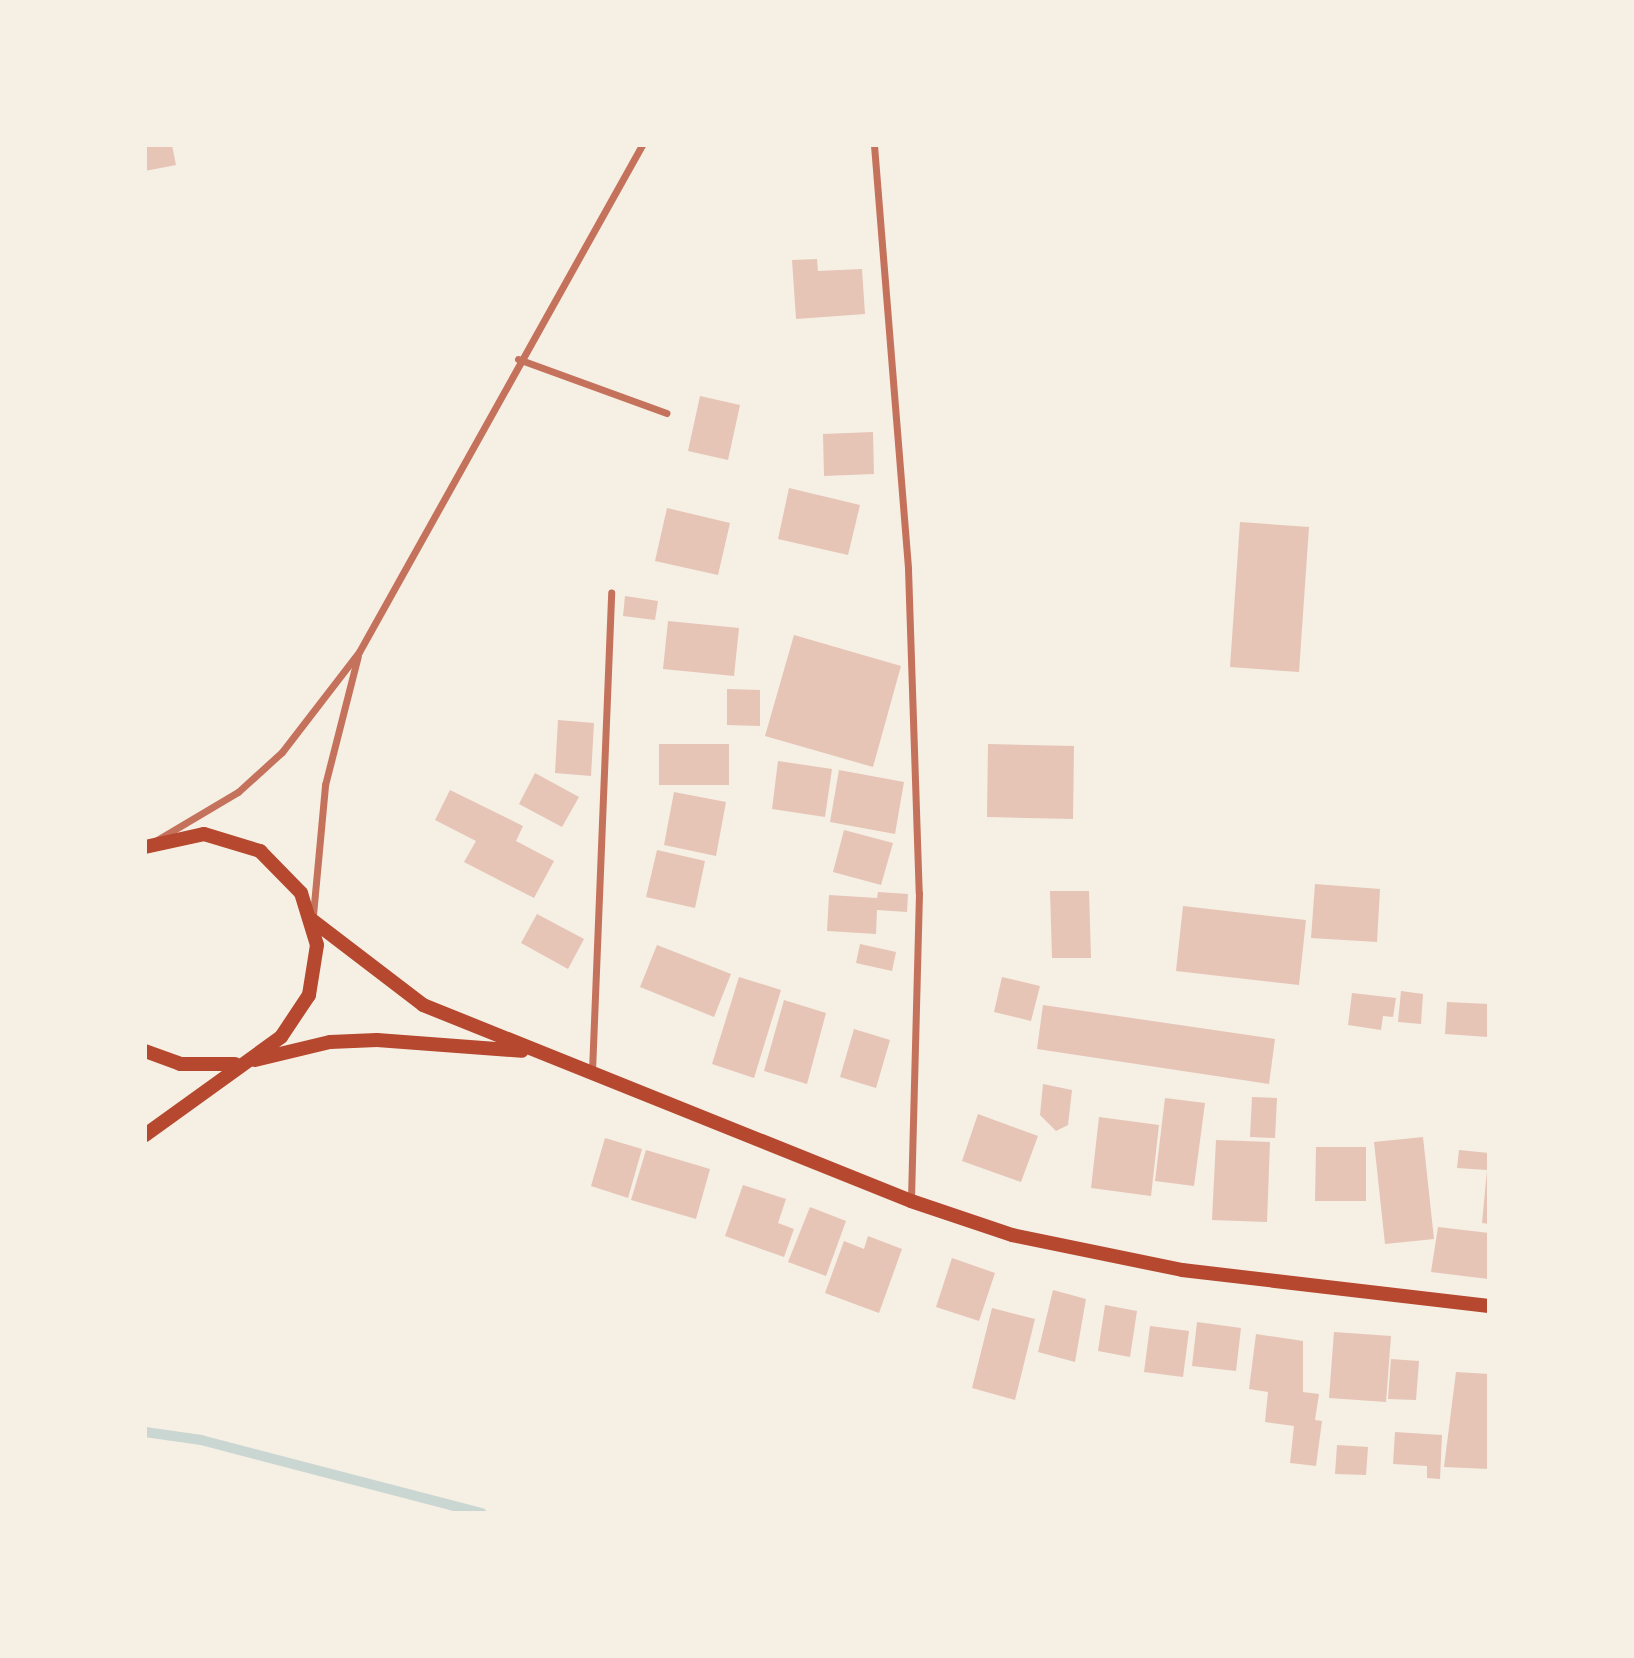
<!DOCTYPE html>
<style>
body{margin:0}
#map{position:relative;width:1634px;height:1658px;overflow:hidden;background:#f6efe4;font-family:"Zilla Slab",serif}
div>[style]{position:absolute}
.stream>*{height:10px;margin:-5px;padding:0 5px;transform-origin:5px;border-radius:5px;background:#c9d6d2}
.building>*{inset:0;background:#e6c5b7}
.minor>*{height:7px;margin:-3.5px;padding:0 3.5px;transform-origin:3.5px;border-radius:3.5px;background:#c5725c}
.secondary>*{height:14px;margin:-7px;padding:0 7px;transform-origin:7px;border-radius:7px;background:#b5482f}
span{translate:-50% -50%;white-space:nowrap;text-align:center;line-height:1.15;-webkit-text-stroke:5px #f6efe4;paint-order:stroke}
.frame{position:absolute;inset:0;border:147px solid #f6efe4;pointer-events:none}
</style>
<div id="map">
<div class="stream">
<div style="left:145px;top:1432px;width:57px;rotate:8.1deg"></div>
<div style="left:201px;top:1440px;width:290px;rotate:14.6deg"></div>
</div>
<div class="building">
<div style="clip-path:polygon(145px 145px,172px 145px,176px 165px,145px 171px)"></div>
<div style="clip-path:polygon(817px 259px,818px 271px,862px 269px,865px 314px,796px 319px,792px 260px)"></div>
<div style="clip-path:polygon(700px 396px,740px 405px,728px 460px,688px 451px)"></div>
<div style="clip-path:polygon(873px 432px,874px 474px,824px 476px,823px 434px)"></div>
<div style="clip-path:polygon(789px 488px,860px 505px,848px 555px,778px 539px)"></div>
<div style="clip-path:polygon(667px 508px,730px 523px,718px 575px,655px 561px)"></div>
<div style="clip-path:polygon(1240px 522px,1309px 527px,1299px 672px,1230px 667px)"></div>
<div style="clip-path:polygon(625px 596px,658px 601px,655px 620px,623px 616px)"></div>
<div style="clip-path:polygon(668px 621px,739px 628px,734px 676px,663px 669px)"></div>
<div style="clip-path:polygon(794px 635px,901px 666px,873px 767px,765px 736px)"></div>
<div style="clip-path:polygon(727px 689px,760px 690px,760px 726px,727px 725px)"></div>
<div style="clip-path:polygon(558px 720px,594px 723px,591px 776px,555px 773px)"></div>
<div style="clip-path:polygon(659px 744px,729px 744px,729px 785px,659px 785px)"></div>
<div style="clip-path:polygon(988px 744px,1074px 746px,1073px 819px,987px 817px)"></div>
<div style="clip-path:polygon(778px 761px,832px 769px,825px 817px,772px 809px)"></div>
<div style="clip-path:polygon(839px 770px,904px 782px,895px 834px,830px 822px)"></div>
<div style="clip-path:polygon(535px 773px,579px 797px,562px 827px,519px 804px)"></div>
<div style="clip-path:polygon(450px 790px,523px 826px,516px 841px,554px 861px,534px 898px,464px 862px,476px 841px,435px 820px)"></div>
<div style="clip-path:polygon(674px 792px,726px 802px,716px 856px,664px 845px)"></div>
<div style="clip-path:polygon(844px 830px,893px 843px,881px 885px,833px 872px)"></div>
<div style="clip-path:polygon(657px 850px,705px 861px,695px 908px,646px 897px)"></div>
<div style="clip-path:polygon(1315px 884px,1380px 889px,1377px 942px,1311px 938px)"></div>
<div style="clip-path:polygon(1050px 891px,1089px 891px,1091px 958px,1052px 958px)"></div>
<div style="clip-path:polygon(878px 892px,908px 894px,907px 912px,877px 910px,876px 934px,827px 931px,829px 895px,877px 898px)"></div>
<div style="clip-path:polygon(1183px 906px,1306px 920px,1299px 985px,1176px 971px)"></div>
<div style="clip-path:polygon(537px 914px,584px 939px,568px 969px,521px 943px)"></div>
<div style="clip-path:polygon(860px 944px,896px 952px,892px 971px,856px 963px)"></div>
<div style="clip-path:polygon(657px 945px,731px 974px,714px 1017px,640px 987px)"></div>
<div style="clip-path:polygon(739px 977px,781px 990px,754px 1078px,712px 1064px)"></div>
<div style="clip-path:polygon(1002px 977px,1040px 986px,1031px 1021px,994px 1012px)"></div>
<div style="clip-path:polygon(1401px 991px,1423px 994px,1421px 1024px,1398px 1022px)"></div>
<div style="clip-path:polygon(1352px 993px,1396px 998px,1393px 1017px,1383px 1016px,1381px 1030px,1348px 1025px)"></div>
<div style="clip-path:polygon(784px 1000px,826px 1013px,807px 1084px,764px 1071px)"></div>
<div style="clip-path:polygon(1447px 1002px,1489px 1004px,1488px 1037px,1445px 1034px)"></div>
<div style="clip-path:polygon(1043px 1005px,1275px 1039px,1269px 1084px,1037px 1049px)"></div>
<div style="clip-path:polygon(854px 1029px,890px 1040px,876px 1088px,840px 1077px)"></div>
<div style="clip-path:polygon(1043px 1084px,1072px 1090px,1068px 1125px,1056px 1131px,1040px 1115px)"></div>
<div style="clip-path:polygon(1252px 1097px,1277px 1098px,1275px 1138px,1250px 1137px)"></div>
<div style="clip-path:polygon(1165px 1098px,1205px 1103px,1194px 1186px,1155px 1181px)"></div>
<div style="clip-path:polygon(978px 1114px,1038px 1136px,1021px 1182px,962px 1161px)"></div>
<div style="clip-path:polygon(1099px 1117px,1159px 1125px,1151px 1196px,1091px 1188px)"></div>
<div style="clip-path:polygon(1423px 1137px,1434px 1239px,1385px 1244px,1374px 1142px)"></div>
<div style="clip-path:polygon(605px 1138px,642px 1149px,628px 1198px,591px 1186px)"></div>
<div style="clip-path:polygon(1216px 1140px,1270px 1142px,1267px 1222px,1212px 1220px)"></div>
<div style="clip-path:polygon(1316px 1147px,1366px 1147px,1366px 1201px,1315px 1201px)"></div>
<div style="clip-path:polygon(646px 1150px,710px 1169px,696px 1219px,631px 1200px)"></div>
<div style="clip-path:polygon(1459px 1150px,1489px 1153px,1489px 1224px,1482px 1223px,1487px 1170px,1457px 1168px)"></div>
<div style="clip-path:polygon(743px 1185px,786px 1199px,778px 1223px,794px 1229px,784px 1257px,725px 1236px)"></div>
<div style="clip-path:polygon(810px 1207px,846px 1221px,826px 1276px,788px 1262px)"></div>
<div style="clip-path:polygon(1438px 1227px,1489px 1233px,1488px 1279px,1431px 1272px)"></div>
<div style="clip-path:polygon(868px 1236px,902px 1249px,879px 1313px,825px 1293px,844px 1241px,864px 1249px)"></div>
<div style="clip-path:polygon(952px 1258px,995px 1273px,979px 1321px,936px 1307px)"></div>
<div style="clip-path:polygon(1053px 1290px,1086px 1299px,1075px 1362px,1038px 1352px)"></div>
<div style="clip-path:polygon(1105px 1305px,1137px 1311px,1130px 1357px,1098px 1351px)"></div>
<div style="clip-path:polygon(992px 1308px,1035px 1319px,1015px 1400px,972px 1388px)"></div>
<div style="clip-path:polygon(1197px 1322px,1241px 1328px,1236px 1371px,1192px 1366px)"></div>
<div style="clip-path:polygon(1150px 1326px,1189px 1331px,1183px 1377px,1144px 1372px)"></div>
<div style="clip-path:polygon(1334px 1332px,1391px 1336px,1386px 1402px,1329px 1398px)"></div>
<div style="clip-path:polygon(1256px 1334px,1303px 1341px,1303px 1392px,1319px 1394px,1315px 1420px,1322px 1421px,1316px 1466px,1290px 1463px,1294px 1426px,1265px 1422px,1268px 1392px,1249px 1389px)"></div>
<div style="clip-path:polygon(1391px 1359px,1419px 1361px,1416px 1400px,1388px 1399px)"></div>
<div style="clip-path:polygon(1456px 1372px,1489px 1374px,1489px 1469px,1444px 1467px)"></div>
<div style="clip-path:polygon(1395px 1432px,1442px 1435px,1440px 1479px,1427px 1478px,1427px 1466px,1393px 1464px)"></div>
<div style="clip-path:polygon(1337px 1445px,1368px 1447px,1366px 1475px,1335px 1474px)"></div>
</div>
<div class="minor">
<div style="left:874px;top:145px;width:425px;rotate:85.4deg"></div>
<div style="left:908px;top:569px;width:324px;rotate:88.1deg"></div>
<div style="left:919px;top:893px;width:307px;rotate:91.5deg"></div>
<div style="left:518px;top:359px;width:158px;rotate:20deg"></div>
<div style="left:157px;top:840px;width:94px;rotate:-30.7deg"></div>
<div style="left:238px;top:792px;width:59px;rotate:-42.3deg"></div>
<div style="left:282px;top:752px;width:126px;rotate:-52.4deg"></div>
<div style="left:359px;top:652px;width:581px;rotate:-60.83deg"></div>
<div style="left:313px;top:915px;width:131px;rotate:-84.7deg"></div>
<div style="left:325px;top:785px;width:133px;rotate:-75.7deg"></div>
<div style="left:592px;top:1071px;width:479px;rotate:-87.7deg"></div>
</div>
<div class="secondary">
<div style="left:145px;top:847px;width:60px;rotate:-12.4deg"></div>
<div style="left:204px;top:834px;width:59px;rotate:16.9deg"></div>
<div style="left:260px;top:851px;width:59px;rotate:45.7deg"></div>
<div style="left:301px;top:893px;width:54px;rotate:72.9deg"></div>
<div style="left:317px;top:945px;width:51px;rotate:99.1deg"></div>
<div style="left:309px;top:995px;width:50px;rotate:123.7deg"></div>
<div style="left:281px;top:1037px;width:168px;rotate:144.2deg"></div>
<div style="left:312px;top:920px;width:140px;rotate:37.4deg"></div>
<div style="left:423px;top:1005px;width:526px;rotate:21.88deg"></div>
<div style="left:911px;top:1201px;width:107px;rotate:18.6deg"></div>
<div style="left:1012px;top:1235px;width:174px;rotate:11.6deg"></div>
<div style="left:1182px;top:1270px;width:309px;rotate:6.7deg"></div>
<div style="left:145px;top:1051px;width:37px;rotate:20deg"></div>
<div style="left:180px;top:1064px;width:55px"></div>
<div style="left:255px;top:1060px;width:77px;rotate:-13.5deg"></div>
<div style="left:330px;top:1042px;width:47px;rotate:-2.4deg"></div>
<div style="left:377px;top:1040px;width:145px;rotate:4.3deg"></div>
</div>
<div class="frame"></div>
</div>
